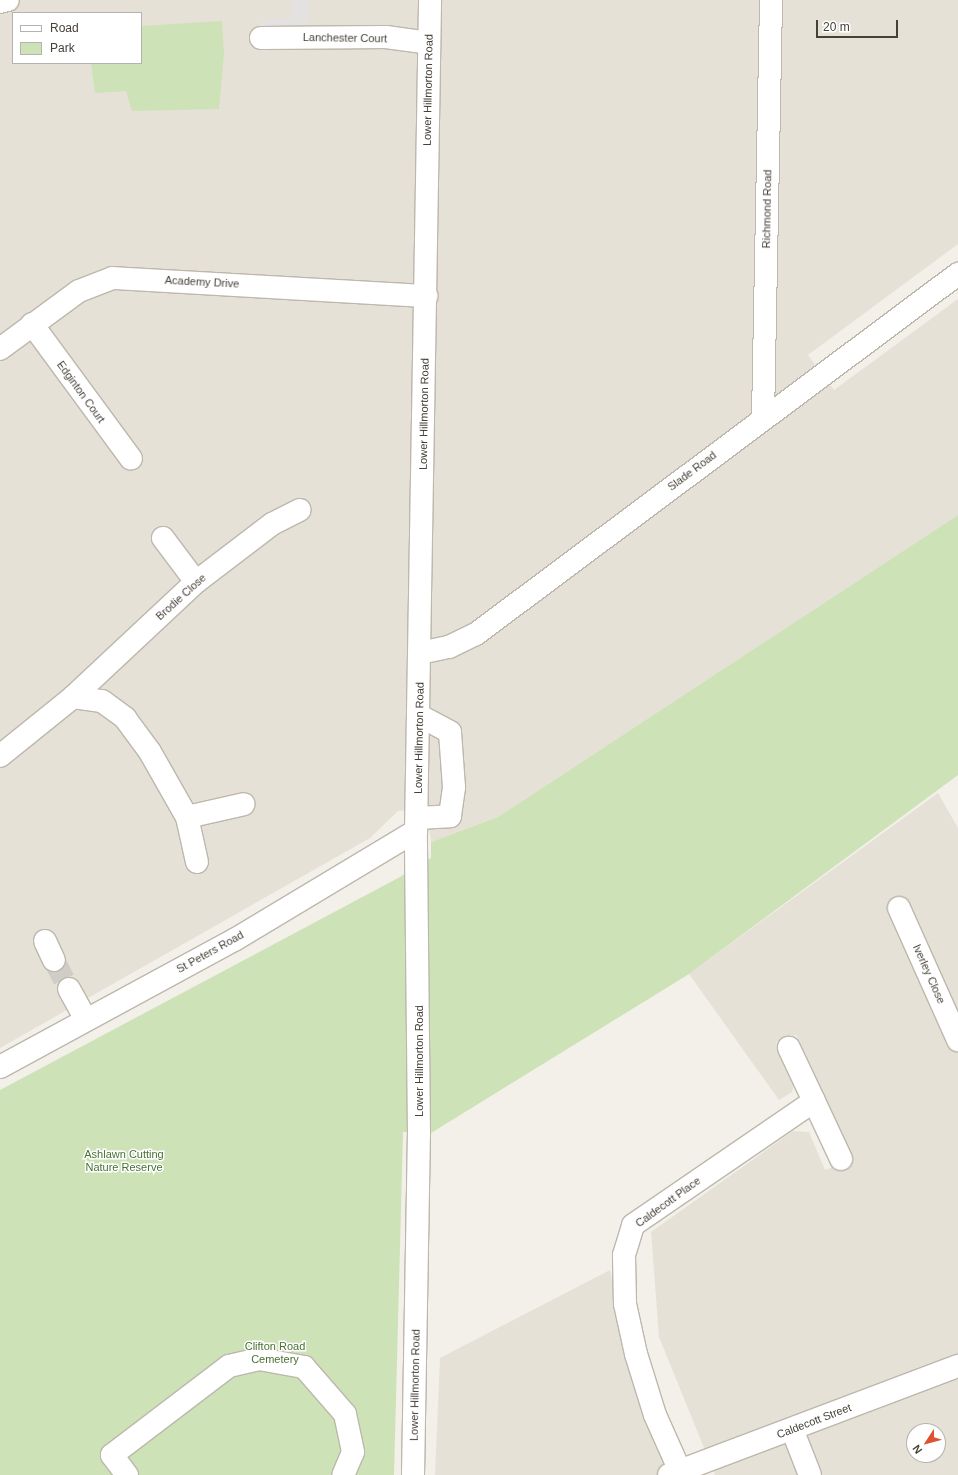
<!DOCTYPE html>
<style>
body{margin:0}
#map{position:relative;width:958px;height:1475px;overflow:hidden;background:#f2f0e9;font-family:Helvetica,sans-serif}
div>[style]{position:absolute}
.residential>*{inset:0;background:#e5e1d7}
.green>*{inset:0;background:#cde2b6}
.parking>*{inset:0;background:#e4e2e0}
.minor-tunnel>*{height:22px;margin-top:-11px;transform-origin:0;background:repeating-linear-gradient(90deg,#cfcdc6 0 22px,transparent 0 33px)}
.roads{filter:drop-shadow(1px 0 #bdb7ac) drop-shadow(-1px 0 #bdb7ac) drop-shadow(0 1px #bdb7ac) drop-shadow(0 -1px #bdb7ac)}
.minor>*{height:22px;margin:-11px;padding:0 11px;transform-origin:11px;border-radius:11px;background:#fff}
span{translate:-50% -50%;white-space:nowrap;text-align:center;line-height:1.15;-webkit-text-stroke:3px #fff;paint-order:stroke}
.street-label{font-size:11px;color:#454038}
.park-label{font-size:11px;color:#487032}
.legend{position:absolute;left:12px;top:12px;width:130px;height:52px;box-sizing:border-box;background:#fff;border:1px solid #b5b3af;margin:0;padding:5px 7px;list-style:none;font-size:12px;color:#454038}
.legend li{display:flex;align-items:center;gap:8px;height:20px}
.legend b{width:20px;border:1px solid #b5b3af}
.north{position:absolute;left:906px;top:1423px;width:40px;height:40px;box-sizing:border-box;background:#fff;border:1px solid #b5b3af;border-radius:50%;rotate:234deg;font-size:11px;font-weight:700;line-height:16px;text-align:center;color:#454038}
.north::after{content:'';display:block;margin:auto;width:14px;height:18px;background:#e05132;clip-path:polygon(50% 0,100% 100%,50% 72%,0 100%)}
.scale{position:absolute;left:816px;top:20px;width:82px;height:18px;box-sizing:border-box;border:2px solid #454038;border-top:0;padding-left:5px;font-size:12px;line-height:14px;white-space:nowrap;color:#454038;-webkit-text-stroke:3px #fff;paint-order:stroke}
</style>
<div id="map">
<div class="residential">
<div style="clip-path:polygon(evenodd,0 0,958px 0,958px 244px,808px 355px,834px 390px,958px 299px,958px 515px,498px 817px,431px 842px,427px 808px,398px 811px,370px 838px,0 1048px,0 0,13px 13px,141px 13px,141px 63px,13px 63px,13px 13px)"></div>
<div style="clip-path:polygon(evenodd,938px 793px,958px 828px,958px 1475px,715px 1475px,659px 1337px,651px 1232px,793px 1131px,809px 1132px,825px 1170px,854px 1159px,796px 1035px,776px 1042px,795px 1081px,792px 1092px,779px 1100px,689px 974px,938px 793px,914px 1431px,938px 1431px,938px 1455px,914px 1455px,914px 1431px)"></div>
<div style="clip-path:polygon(610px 1270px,629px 1373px,675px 1475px,435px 1475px,440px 1358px)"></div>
</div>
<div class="green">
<div style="clip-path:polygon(222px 21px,224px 53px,219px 109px,132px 111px,126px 91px,95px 93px,91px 63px,141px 63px,141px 26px)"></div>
<div style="clip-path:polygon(958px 515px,958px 775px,689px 974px,431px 1133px,403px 1132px,394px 1475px,0 1475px,0 1090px,400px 877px,431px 858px,431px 842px,498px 817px)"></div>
</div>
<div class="parking">
<div style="clip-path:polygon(291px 0,308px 0,310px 48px,262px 51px,261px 20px,292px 18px)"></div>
</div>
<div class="minor-tunnel">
<div style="left:54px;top:960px;width:33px;rotate:63deg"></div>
</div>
<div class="roads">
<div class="minor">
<div style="left:0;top:2px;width:8px;rotate:-14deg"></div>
<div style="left:261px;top:38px;width:125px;rotate:-0.5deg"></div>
<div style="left:386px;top:37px;width:43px;rotate:7.9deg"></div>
<div style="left:32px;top:324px;width:167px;rotate:53.7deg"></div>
<div style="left:0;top:349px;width:98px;rotate:-36.3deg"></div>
<div style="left:79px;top:291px;width:36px;rotate:-21deg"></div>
<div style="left:113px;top:278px;width:314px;rotate:3.3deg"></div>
<div style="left:763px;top:418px;width:418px;rotate:-88.9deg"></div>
<div style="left:163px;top:538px;width:55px;rotate:53.1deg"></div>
<div style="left:420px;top:653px;width:30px;rotate:-12deg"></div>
<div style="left:449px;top:647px;width:30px;rotate:-26deg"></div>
<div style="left:476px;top:634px;width:602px;rotate:-36.76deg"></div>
<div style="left:73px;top:697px;width:168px;rotate:-43.1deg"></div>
<div style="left:196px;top:582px;width:96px;rotate:-37.3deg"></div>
<div style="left:272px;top:524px;width:31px;rotate:-27deg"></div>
<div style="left:0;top:756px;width:94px;rotate:-38.9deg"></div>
<div style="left:73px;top:697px;width:29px;rotate:8deg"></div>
<div style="left:102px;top:701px;width:29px;rotate:36deg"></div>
<div style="left:125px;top:718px;width:42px;rotate:53.7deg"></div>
<div style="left:150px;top:752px;width:75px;rotate:60.4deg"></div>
<div style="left:187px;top:817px;width:46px;rotate:77.5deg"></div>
<div style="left:187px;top:817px;width:58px;rotate:-12.8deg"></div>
<div style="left:417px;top:818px;width:33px;rotate:-3deg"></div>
<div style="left:450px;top:816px;width:29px;rotate:-82deg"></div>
<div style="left:454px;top:787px;width:55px;rotate:-94.2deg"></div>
<div style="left:450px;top:732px;width:34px;rotate:-152deg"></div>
<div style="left:899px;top:908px;width:145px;rotate:65.9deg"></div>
<div style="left:45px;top:941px;width:21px;rotate:65deg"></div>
<div style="left:69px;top:989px;width:35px;rotate:61deg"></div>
<div style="left:0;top:1067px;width:268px;rotate:-28.5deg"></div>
<div style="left:236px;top:939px;width:210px;rotate:-31deg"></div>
<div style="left:814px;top:1101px;width:64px;rotate:65deg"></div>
<div style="left:792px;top:1429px;width:49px;rotate:68.6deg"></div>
<div style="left:680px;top:1471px;width:61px;rotate:-114.1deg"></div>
<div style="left:655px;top:1415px;width:64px;rotate:-107.3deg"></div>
<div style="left:636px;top:1354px;width:51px;rotate:-102.4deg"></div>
<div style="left:625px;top:1304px;width:49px;rotate:-91.2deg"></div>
<div style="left:624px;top:1255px;width:31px;rotate:-73deg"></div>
<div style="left:633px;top:1225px;width:219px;rotate:-34.4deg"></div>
<div style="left:814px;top:1101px;width:59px;rotate:-115.3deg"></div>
<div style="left:127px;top:1475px;width:25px;rotate:-127deg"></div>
<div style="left:112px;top:1455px;width:147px;rotate:-37.3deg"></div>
<div style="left:229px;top:1366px;width:31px;rotate:-13deg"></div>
<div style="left:259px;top:1359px;width:46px;rotate:10.1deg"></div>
<div style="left:304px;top:1367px;width:62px;rotate:48.9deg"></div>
<div style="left:345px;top:1414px;width:39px;rotate:78deg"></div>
<div style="left:353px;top:1452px;width:25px;rotate:113deg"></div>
<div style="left:413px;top:1475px;width:341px;rotate:-89deg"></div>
<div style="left:419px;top:1134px;width:303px;rotate:-90.6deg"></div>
<div style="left:416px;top:831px;width:831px;rotate:-89.03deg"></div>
<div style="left:669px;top:1475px;width:309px;rotate:-20.7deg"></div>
</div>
</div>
<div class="street-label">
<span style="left:345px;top:38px;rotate:1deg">Lanchester Court</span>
<span style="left:428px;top:90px;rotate:-89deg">Lower Hillmorton Road</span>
<span style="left:767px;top:209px;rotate:-89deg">Richmond Road</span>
<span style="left:202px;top:282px;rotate:3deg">Academy Drive</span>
<span style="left:81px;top:392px;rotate:54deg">Edginton Court</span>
<span style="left:424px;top:414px;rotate:-89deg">Lower Hillmorton Road</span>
<span style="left:692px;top:471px;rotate:-37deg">Slade Road</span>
<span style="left:181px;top:597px;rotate:-42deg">Brodie Close</span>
<span style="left:419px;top:738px;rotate:-89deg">Lower Hillmorton Road</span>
<span style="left:210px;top:952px;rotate:-29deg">St Peters Road</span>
<span style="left:929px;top:974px;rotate:66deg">Iverley Close</span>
<span style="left:419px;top:1061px;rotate:-90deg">Lower Hillmorton Road</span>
<span style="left:668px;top:1202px;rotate:-36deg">Caldecott Place</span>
<span style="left:415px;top:1385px;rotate:-89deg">Lower Hillmorton Road</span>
<span style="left:814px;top:1421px;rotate:-21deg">Caldecott Street</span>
</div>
<div class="park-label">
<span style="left:124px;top:1161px">Ashlawn Cutting<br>Nature Reserve</span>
<span style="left:275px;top:1353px">Clifton Road<br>Cemetery</span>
</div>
<ul class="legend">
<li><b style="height:5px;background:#fff"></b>Road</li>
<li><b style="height:11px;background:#cde2b6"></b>Park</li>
</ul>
<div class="north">N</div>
<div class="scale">20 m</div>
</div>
